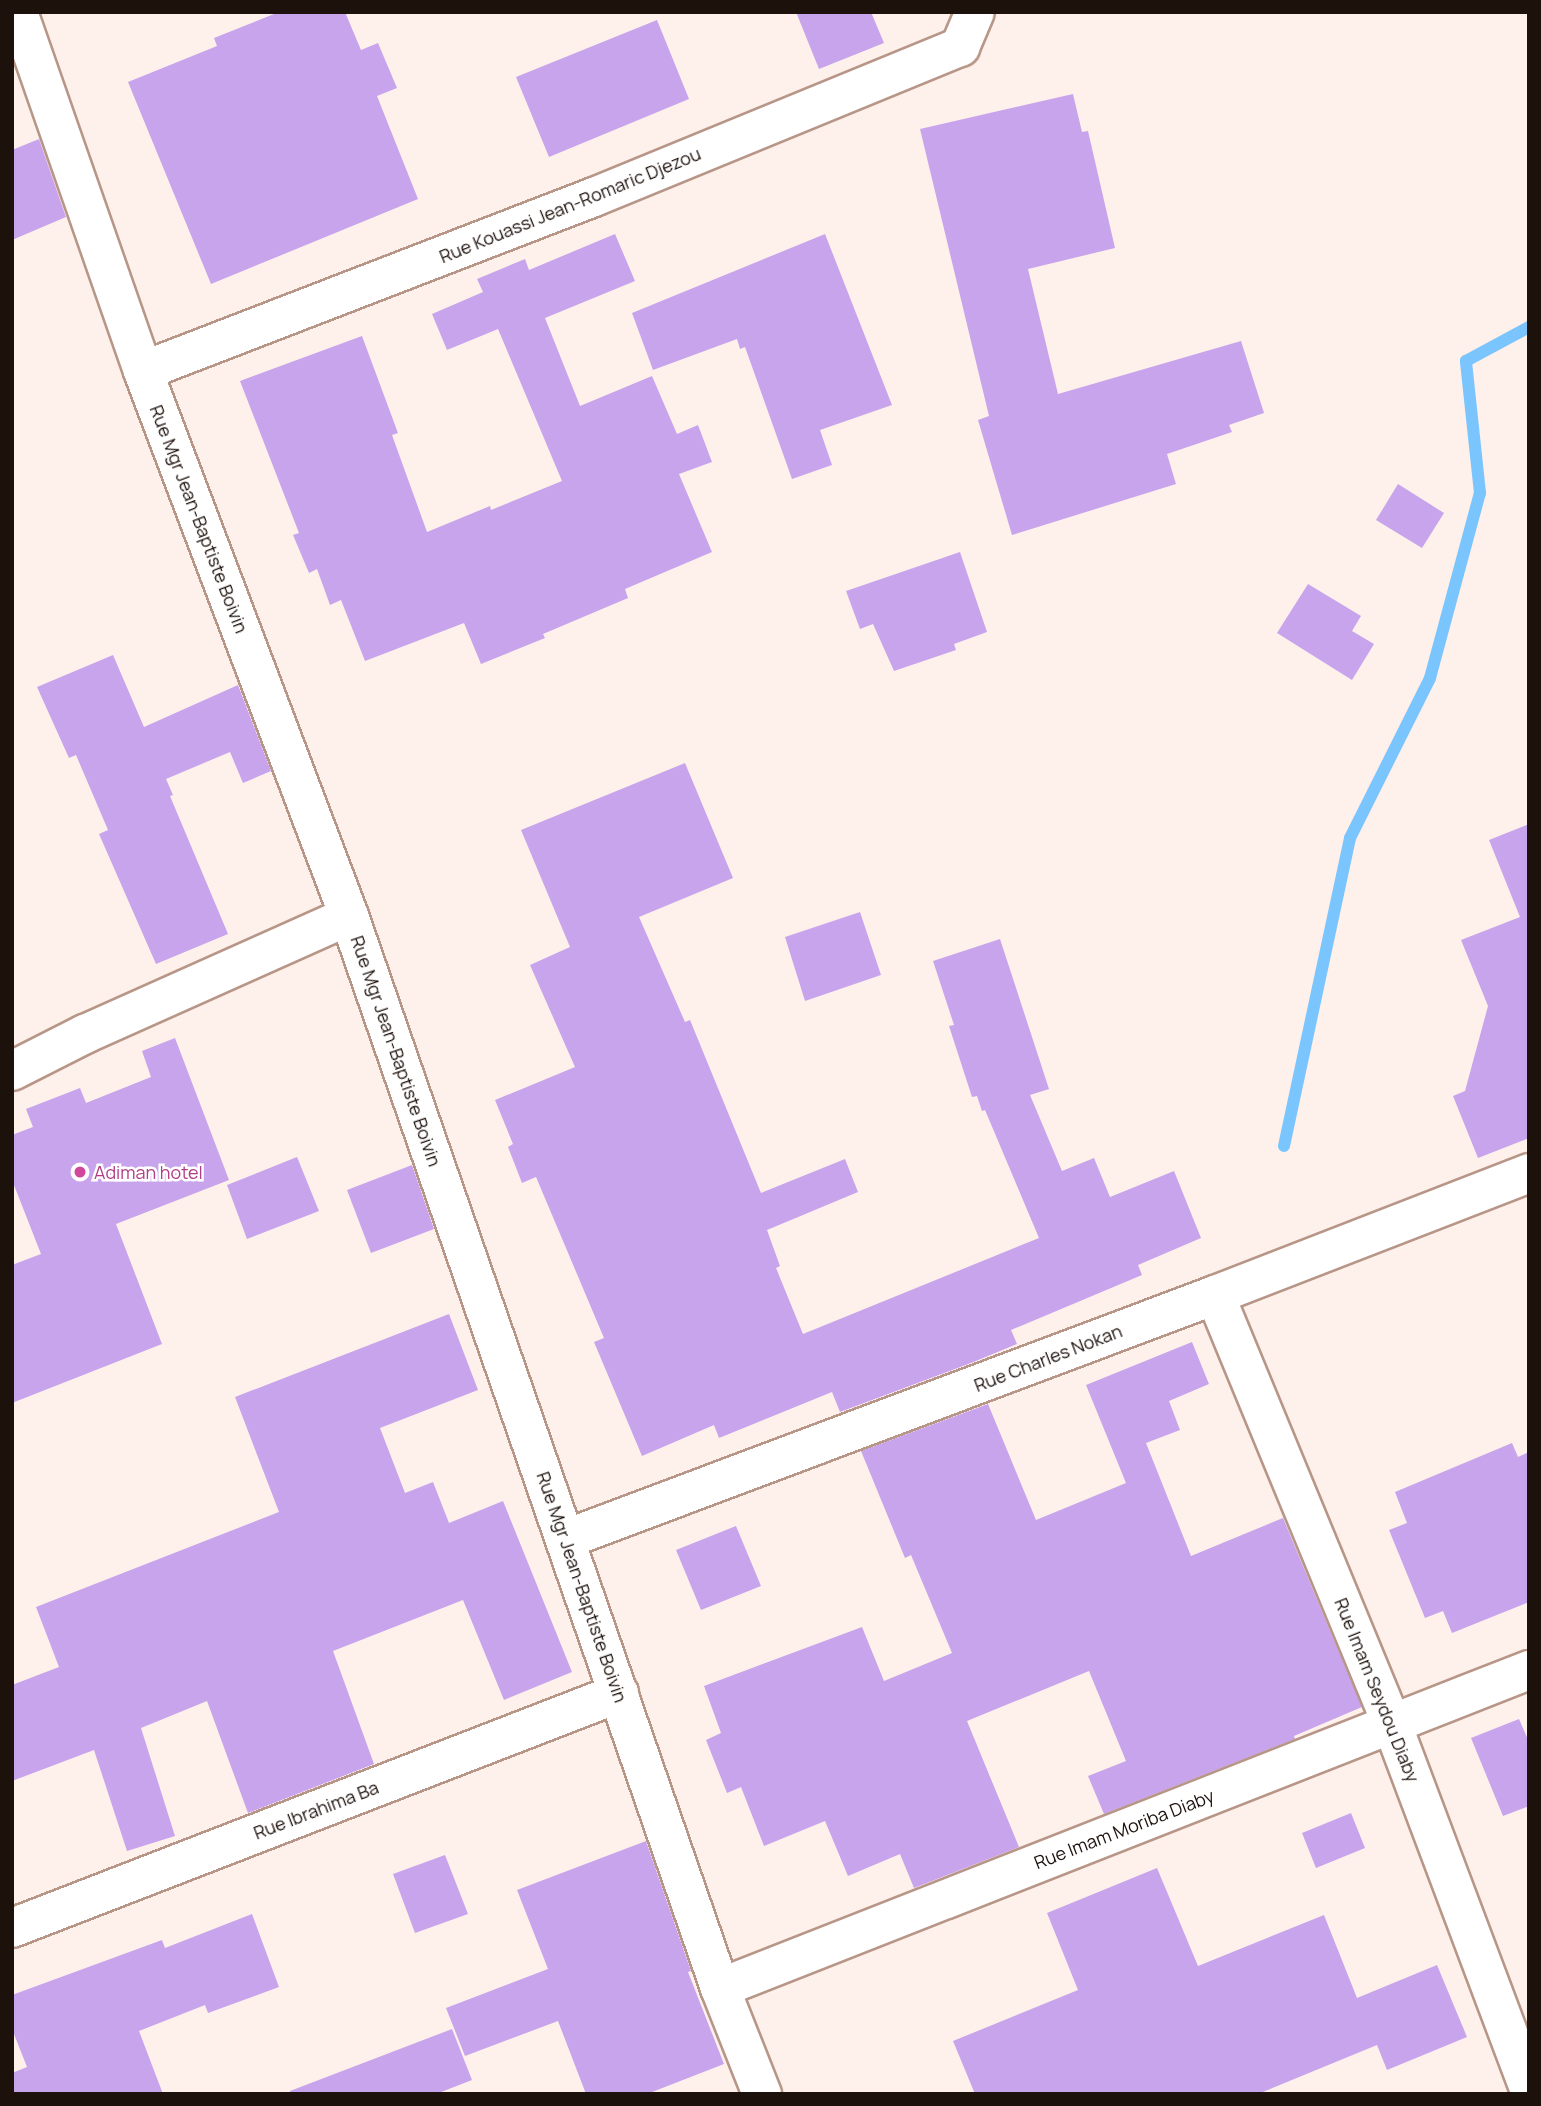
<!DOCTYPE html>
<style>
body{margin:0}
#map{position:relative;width:1541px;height:2106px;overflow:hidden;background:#fef0ea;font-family:Manrope,sans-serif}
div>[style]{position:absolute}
.stream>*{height:12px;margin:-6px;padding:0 6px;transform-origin:6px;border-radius:6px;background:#7bc5fe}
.building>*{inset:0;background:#c8a4ed}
.roads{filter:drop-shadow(2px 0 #b79688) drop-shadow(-2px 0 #b79688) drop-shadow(0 2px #b79688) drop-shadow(0 -2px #b79688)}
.minor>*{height:38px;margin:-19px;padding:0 19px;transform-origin:19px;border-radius:19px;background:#fff}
.dots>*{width:19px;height:19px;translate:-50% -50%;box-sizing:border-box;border:4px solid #fff;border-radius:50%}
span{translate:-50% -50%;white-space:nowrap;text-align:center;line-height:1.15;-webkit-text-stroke:5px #fff;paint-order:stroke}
.street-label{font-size:18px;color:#1d110c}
.hotel-label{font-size:18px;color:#b23c85}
.left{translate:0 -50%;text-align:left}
.frame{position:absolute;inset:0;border:14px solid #1d110c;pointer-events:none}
</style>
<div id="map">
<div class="stream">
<div style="left:1284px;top:1146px;width:315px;rotate:-77.9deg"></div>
<div style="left:1350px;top:838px;width:179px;rotate:-63.4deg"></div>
<div style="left:1430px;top:678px;width:192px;rotate:-74.9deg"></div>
<div style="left:1480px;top:493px;width:133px;rotate:-96.1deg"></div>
<div style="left:1466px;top:361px;width:72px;rotate:-28.4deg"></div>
</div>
<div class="building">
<div style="clip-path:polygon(279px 12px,345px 12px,361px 50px,378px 43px,397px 88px,377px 96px,418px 199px,211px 284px,128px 82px,217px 46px,214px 38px)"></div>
<div style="clip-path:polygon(796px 12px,871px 12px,884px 43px,819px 69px)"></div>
<div style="clip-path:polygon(657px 20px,689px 99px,549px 157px,516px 77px)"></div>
<div style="clip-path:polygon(1073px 94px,1082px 132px,1088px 131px,1115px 248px,1028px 269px,1058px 394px,1241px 341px,1264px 413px,1229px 425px,1232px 432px,1167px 454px,1176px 484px,1012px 535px,978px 420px,989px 416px,920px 129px)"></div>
<div style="clip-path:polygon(39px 139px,66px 217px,12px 240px,12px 150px)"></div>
<div style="clip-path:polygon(615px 234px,635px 281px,545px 318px,580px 406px,652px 376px,677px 434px,698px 425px,712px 462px,679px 474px,712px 552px,625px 589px,628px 598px,543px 634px,545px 638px,481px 664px,464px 623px,365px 661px,341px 600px,330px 605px,317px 569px,309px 573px,293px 535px,299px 533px,240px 381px,362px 336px,398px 433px,392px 435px,427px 532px,490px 506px,491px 510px,562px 481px,498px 329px,447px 350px,432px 314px,483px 292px,477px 279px,525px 259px,529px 270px)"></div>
<div style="clip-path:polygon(825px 234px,892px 405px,820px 430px,832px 465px,792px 479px,745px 347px,740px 349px,737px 339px,653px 370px,632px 313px)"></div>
<div style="clip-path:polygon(1398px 484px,1444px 513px,1422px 548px,1376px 520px)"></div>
<div style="clip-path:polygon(960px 552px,987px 632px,954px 644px,956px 650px,894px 671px,873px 624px,860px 629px,846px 591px)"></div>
<div style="clip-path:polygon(1308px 584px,1361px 616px,1352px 631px,1374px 644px,1352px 680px,1277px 633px)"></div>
<div style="clip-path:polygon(113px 655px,144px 727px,238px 685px,271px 771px,243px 783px,230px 752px,166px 779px,173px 795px,170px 796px,228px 934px,156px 964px,99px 834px,108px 830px,76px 755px,69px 758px,37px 687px)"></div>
<div style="clip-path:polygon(685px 763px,733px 878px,639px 917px,685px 1022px,690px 1020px,761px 1193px,845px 1159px,858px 1192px,767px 1230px,780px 1266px,776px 1268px,803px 1334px,1039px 1238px,985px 1110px,982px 1111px,977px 1096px,972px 1097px,949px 1026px,954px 1025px,933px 961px,1000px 939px,1049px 1089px,1030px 1095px,1062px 1171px,1094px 1158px,1110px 1197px,1174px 1171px,1201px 1238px,1138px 1265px,1142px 1275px,1011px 1330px,1017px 1344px,971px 1363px,840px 1412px,832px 1392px,719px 1438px,714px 1425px,642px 1456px,594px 1342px,604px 1338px,536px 1177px,522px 1183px,508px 1147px,513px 1144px,495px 1100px,575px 1067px,530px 965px,570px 947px,521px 830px)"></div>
<div style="clip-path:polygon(1529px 824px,1529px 1138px,1478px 1158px,1453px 1096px,1465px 1091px,1488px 1006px,1461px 940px,1520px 917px,1489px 840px)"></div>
<div style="clip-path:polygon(860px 912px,881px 975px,805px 1001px,785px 937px)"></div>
<div style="clip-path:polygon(175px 1038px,229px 1180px,116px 1224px,162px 1344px,12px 1403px,12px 1265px,41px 1254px,12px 1180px,12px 1135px,33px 1127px,26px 1109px,80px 1088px,86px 1103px,151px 1077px,142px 1051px)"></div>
<div style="clip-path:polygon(297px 1157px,319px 1211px,247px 1239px,227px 1185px)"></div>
<div style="clip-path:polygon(412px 1165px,434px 1229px,371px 1253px,347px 1190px)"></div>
<div style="clip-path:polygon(449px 1314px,478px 1390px,380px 1428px,405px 1493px,433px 1482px,449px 1523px,503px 1501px,572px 1672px,504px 1700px,463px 1600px,333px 1651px,374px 1764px,248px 1813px,207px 1701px,141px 1728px,175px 1836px,127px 1851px,94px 1750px,12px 1781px,12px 1685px,59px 1667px,36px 1607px,279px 1512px,235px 1397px)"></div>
<div style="clip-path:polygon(1192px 1342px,1209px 1384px,1169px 1401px,1180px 1430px,1146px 1443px,1191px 1556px,1283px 1518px,1362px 1707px,1294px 1736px,1295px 1739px,1104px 1814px,1088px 1776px,1126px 1761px,1089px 1671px,967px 1721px,1019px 1847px,914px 1888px,900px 1854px,848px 1876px,825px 1821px,764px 1846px,741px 1787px,727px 1793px,706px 1740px,721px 1733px,704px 1686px,862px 1627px,884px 1681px,952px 1653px,911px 1555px,905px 1558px,861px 1451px,988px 1404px,1036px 1520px,1126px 1483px,1086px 1385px)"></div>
<div style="clip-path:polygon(1512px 1443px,1518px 1457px,1529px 1452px,1529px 1602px,1452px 1633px,1443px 1611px,1425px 1618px,1389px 1530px,1407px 1523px,1395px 1492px)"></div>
<div style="clip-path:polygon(736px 1526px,761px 1586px,701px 1610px,676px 1550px)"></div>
<div style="clip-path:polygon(1519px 1719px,1529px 1742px,1529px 1806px,1503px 1816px,1471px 1738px)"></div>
<div style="clip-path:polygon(1351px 1813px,1365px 1848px,1316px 1868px,1302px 1833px)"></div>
<div style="clip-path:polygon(646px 1841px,691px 1971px,688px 1972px,724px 2064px,647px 2094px,586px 2094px,558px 2021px,465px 2056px,446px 2008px,548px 1969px,517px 1890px)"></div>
<div style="clip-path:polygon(445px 1855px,468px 1914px,415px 1933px,393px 1874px)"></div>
<div style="clip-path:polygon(1157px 1868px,1198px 1966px,1324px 1915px,1357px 1998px,1437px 1965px,1467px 2037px,1387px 2070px,1377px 2045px,1258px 2094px,975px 2094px,953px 2041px,1078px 1990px,1047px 1913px)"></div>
<div style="clip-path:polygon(252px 1914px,279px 1987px,208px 2013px,205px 2005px,139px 2031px,163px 2094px,12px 2094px,12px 2073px,27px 2067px,12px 2029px,12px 1995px,162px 1940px,165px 1948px)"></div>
<div style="clip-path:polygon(452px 2029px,472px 2080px,436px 2094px,290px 2094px,290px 2091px)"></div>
</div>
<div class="roads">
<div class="minor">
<div style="left:18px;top:12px;width:380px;rotate:70.8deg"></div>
<div style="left:143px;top:371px;width:583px;rotate:69.29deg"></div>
<div style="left:349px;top:916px;width:1134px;rotate:70.91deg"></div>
<div style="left:720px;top:1988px;width:114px;rotate:68.4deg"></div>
<div style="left:143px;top:371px;width:483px;rotate:-21.1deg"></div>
<div style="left:594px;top:197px;width:396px;rotate:-22.3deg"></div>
<div style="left:960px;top:47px;width:38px;rotate:-67deg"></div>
<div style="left:12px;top:1071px;width:82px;rotate:-26.9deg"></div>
<div style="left:85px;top:1034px;width:289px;rotate:-24.1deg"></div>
<div style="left:1215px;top:1295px;width:464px;rotate:67.6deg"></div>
<div style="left:1392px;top:1724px;width:389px;rotate:69.4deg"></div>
<div style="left:566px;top:1539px;width:693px;rotate:-20.6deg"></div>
<div style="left:1215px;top:1295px;width:337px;rotate:-21.2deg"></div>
<div style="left:12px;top:1928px;width:651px;rotate:-21.16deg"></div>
<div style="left:720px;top:1988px;width:869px;rotate:-21.46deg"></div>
</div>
</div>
<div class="dots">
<div style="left:80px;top:1172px;background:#d1479c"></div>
</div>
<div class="street-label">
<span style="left:570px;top:205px;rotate:-22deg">Rue Kouassi Jean-Romaric Djezou</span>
<span style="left:199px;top:519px;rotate:69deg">Rue Mgr Jean-Baptiste Boivin</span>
<span style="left:396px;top:1051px;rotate:71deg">Rue Mgr Jean-Baptiste Boivin</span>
<span style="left:1048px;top:1358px;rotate:-21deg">Rue Charles Nokan</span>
<span style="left:582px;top:1587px;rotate:71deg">Rue Mgr Jean-Baptiste Boivin</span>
<span style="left:1377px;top:1690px;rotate:68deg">Rue Imam Seydou Diaby</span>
<span style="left:316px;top:1810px;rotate:-21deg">Rue Ibrahima Ba</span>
<span style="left:1124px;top:1829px;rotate:-21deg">Rue Imam Moriba Diaby</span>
</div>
<div class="hotel-label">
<span class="left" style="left:94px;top:1172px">Adiman hotel</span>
</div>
<div class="frame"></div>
</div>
